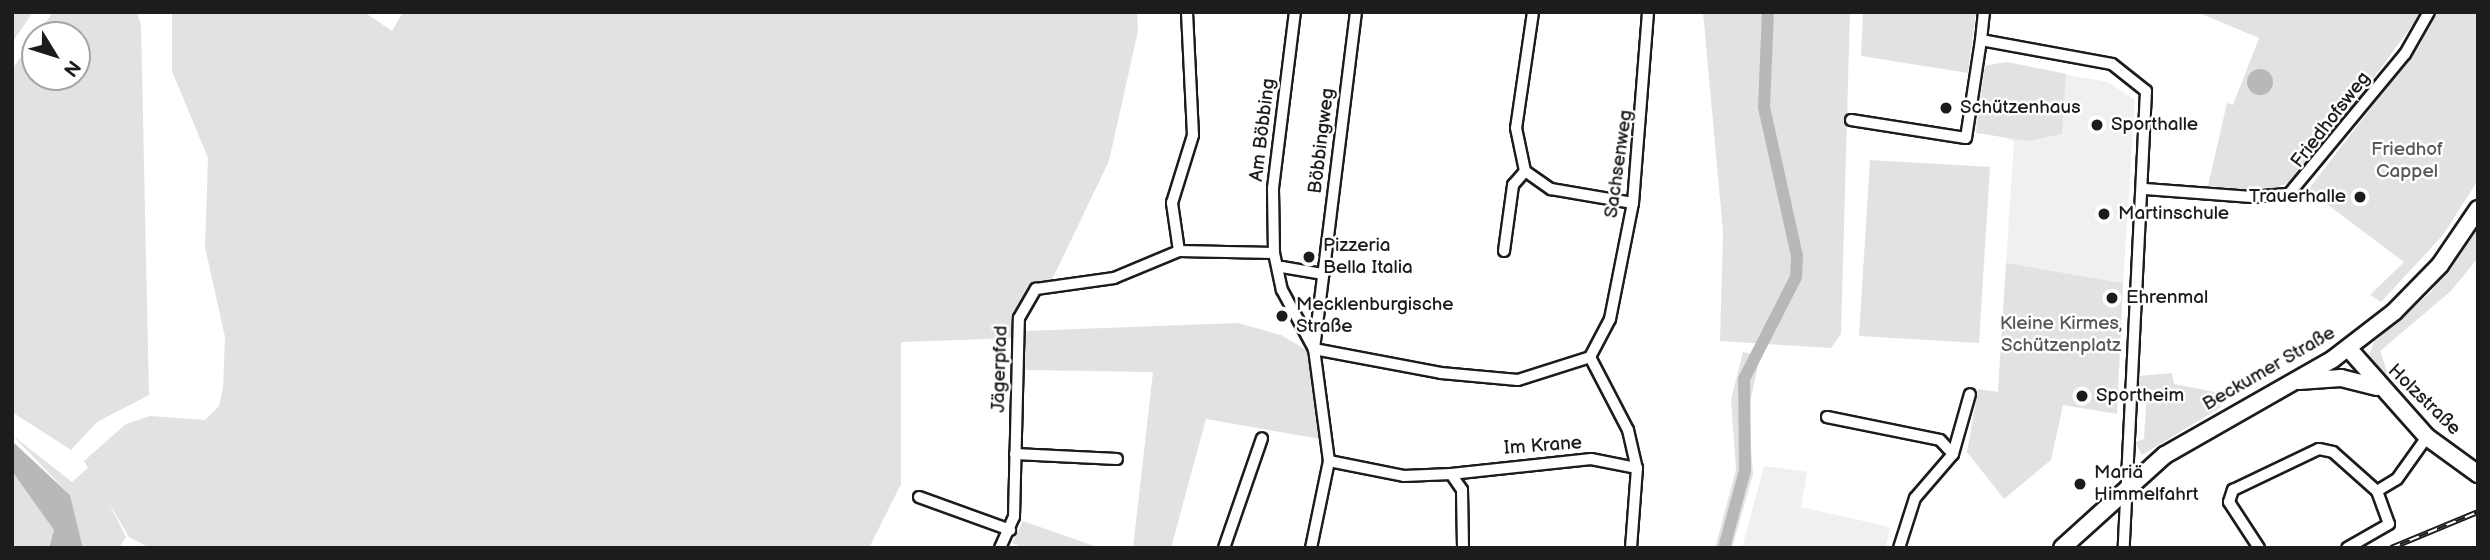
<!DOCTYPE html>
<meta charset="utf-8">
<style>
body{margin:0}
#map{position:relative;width:2490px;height:560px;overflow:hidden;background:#fff;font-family:"Balsamiq Sans",sans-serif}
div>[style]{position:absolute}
.built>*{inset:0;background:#f0f0f0}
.green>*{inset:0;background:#e2e2e2}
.water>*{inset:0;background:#b8b8b8}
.round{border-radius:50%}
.canal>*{height:12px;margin:-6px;padding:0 6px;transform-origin:6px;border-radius:6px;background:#b8b8b8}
.roads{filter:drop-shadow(2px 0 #1c1c1c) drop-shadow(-2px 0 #1c1c1c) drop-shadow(0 2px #1c1c1c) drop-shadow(0 -2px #1c1c1c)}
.minor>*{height:10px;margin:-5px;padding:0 5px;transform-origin:5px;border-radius:5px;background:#fff}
.secondary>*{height:16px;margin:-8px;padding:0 8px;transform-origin:8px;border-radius:8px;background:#fff}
.rail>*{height:6px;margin-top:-3px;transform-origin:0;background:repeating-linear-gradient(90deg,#fff 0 10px,#1c1c1c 0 20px);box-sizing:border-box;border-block:2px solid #1c1c1c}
.dots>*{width:19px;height:19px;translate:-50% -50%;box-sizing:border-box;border:4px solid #fff;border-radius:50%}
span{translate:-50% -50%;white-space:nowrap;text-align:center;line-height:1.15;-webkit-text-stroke:5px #fff;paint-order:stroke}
.poi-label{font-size:19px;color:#1c1c1c}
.left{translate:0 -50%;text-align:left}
.right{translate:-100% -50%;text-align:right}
.street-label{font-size:19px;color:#1c1c1c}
.park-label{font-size:19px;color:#575757}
.frame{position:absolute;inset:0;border:14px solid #1c1c1c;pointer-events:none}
.north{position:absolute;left:21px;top:21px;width:70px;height:70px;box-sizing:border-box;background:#fff;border:2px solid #a4a4a4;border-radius:50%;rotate:128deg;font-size:19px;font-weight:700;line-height:28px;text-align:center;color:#1c1c1c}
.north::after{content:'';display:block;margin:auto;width:24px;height:32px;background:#1c1c1c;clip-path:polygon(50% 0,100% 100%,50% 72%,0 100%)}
</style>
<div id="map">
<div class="built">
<div style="clip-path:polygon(1999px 63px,2108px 82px,2135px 100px,2123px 283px,2006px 263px,2014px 141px,1974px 128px,1985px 66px)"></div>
<div style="clip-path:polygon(1764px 466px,1807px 472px,1801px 507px,1890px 527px,1886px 548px,1742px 548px)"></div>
</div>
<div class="green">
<div style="clip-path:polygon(12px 12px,33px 12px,12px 43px)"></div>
<div style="clip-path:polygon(53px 12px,137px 12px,141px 25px,149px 395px,97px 422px,71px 450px,12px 412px,12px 69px,35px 38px,35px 77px,77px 77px,77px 35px,37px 35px)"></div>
<div style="clip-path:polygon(172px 12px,364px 12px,392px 31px,403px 12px,1137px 12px,1138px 31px,1109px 161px,1050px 284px,1026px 298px,1015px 338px,901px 342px,901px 484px,869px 548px,150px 548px,129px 537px,84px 461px,126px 424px,150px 416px,205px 420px,219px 406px,223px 388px,225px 337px,205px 247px,208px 158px,172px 71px)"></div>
<div style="clip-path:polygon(1703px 12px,1850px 12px,1841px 334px,1831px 348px,1720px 341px,1723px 232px)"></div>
<div style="clip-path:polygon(1863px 12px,1976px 12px,1968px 73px,1861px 56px)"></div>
<div style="clip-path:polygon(2197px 12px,2422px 12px,2300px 178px,2268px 191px,2208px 186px,2227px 103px,2233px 105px,2259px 38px)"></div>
<div style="clip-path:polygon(2436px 12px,2478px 12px,2478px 180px,2443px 235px,2381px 302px,2370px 295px,2404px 262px,2308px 190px,2420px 44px)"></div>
<div style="clip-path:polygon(2007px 62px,2066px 74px,2062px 134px,2029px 141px,1976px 133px,1985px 66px)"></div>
<div style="clip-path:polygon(1870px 160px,1990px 167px,1979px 343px,1859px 336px)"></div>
<div style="clip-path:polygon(2478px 224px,2478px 258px,2451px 291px,2380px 351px,2395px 395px,2369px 356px,2374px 342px,2431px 292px)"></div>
<div style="clip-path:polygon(2006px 263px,2123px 283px,2117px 414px,2063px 405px,2051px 460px,2004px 499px,1967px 452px,1978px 389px,1998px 392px)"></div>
<div style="clip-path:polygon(1238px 323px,1281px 335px,1308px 351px,1321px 439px,1206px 419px,1171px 548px,1133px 548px,1153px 372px,1024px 370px,1025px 331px)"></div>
<div style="clip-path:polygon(1743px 352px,1760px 356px,1748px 412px,1753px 474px,1732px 548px,1715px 548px,1736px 470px,1731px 400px)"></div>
<div style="clip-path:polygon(2172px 373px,2174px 384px,2215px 392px,2221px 407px,2142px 455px,2135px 442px,2144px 439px,2147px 392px,2138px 391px,2139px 376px)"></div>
<div style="clip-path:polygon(12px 435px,72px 482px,90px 466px,126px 537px,119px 548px,83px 548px,70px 495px)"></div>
<div style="clip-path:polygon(12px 471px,48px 516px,54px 530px,49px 548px,12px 548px)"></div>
<div style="clip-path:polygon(1023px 521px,1100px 548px,1024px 548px,1012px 543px)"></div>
</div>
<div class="water">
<div class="round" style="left:2247px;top:69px;width:26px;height:26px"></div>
<div style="clip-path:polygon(12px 441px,70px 495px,83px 548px,49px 548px,54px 530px,12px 471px)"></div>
</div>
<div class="canal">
<div style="left:1724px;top:548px;width:81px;rotate:-74.9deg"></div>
<div style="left:1745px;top:470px;width:91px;rotate:-90.6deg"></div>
<div style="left:1744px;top:379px;width:114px;rotate:-63deg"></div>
<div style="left:1796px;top:277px;width:21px;rotate:-87deg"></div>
<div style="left:1797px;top:256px;width:153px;rotate:-102.5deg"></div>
<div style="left:1764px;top:107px;width:95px;rotate:-87.6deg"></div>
</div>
<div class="roads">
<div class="minor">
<div style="left:1533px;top:12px;width:117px;rotate:98.3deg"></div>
<div style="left:1516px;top:128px;width:44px;rotate:78.2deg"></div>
<div style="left:1525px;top:171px;width:32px;rotate:35deg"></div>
<div style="left:1551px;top:189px;width:83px;rotate:9.7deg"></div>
<div style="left:1981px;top:40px;width:28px;rotate:-84deg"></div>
<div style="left:1851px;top:120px;width:116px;rotate:8.9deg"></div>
<div style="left:1966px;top:138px;width:99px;rotate:-81.3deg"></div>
<div style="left:1981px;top:40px;width:133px;rotate:10.4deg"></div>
<div style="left:2112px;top:64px;width:43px;rotate:38.5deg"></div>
<div style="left:2146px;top:91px;width:458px;rotate:92.8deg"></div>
<div style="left:2145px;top:189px;width:107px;rotate:4.3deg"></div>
<div style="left:2252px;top:197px;width:37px;rotate:-5deg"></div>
<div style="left:2289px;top:194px;width:182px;rotate:-50.4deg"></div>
<div style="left:2405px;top:54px;width:48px;rotate:-60.3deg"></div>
<div style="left:1179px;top:251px;width:49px;rotate:-98.3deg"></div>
<div style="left:1172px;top:203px;width:71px;rotate:-72.8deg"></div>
<div style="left:1193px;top:135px;width:123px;rotate:-92.8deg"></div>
<div style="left:1504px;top:251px;width:67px;rotate:-82.2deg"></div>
<div style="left:1513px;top:185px;width:18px;rotate:-49deg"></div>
<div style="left:1274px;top:253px;width:65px;rotate:-90.9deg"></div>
<div style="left:1273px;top:188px;width:177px;rotate:-82.9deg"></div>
<div style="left:1282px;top:267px;width:42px;rotate:9.7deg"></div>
<div style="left:1314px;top:349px;width:129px;rotate:10.7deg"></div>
<div style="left:1441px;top:373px;width:77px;rotate:5.2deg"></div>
<div style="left:1518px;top:380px;width:76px;rotate:-17.7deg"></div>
<div style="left:1590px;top:357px;width:43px;rotate:-62.2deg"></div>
<div style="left:1610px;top:319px;width:118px;rotate:-78.8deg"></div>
<div style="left:1633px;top:203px;width:192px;rotate:-85.5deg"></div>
<div style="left:1590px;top:357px;width:82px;rotate:62.5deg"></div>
<div style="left:1628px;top:430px;width:39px;rotate:77deg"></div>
<div style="left:1637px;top:468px;width:80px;rotate:94.3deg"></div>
<div style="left:1827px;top:417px;width:115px;rotate:11.5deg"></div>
<div style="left:1940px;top:440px;width:19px;rotate:47deg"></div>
<div style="left:1953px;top:454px;width:58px;rotate:130.8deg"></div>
<div style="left:1915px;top:498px;width:52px;rotate:107.7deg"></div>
<div style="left:1015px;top:454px;width:102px;rotate:2.8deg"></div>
<div style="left:1953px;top:454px;width:62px;rotate:-74.2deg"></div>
<div style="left:1329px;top:461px;width:76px;rotate:11.3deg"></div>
<div style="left:1404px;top:476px;width:47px;rotate:-2.4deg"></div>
<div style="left:1451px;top:474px;width:19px;rotate:55deg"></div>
<div style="left:1462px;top:490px;width:58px;rotate:89deg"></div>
<div style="left:1451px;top:474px;width:141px;rotate:-6.1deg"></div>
<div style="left:1591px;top:459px;width:47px;rotate:11.1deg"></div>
<div style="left:2377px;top:491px;width:23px;rotate:-31deg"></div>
<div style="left:2397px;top:479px;width:52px;rotate:-54.5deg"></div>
<div style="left:919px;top:497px;width:97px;rotate:19.9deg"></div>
<div style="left:1000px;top:548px;width:34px;rotate:-66deg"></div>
<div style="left:1014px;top:517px;width:199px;rotate:-88.6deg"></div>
<div style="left:1019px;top:318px;width:34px;rotate:-60deg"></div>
<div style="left:1036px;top:289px;width:79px;rotate:-8deg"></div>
<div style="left:1114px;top:278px;width:70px;rotate:-22.6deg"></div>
<div style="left:1179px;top:251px;width:95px;rotate:1.2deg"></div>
<div style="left:1274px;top:253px;width:38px;rotate:78deg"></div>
<div style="left:1282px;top:290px;width:67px;rotate:61.5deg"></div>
<div style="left:1224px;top:548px;width:116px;rotate:-70.9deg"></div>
<div style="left:1311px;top:548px;width:89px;rotate:-78.3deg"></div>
<div style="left:1329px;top:461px;width:113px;rotate:-97.6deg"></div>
<div style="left:1314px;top:349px;width:340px;rotate:-82.9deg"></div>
<div style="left:2259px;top:548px;width:55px;rotate:-123.1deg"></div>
<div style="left:2229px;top:502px;width:13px;rotate:-72deg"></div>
<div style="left:2233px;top:490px;width:95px;rotate:-25.5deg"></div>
<div style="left:2319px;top:449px;width:14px;rotate:12deg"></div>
<div style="left:2333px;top:452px;width:59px;rotate:41.6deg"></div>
<div style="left:2377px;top:491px;width:35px;rotate:70deg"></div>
<div style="left:2389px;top:524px;width:48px;rotate:150.3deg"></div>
</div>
<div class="secondary">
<div style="left:2348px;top:348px;width:119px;rotate:48.4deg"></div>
<div style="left:2427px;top:437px;width:63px;rotate:36deg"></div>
<div style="left:2299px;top:381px;width:42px;rotate:-4.1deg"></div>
<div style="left:2341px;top:378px;width:37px;rotate:14deg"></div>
<div style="left:2062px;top:548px;width:139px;rotate:-42.1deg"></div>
<div style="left:2165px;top:455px;width:193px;rotate:-29.7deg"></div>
<div style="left:2333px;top:359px;width:77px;rotate:-37.6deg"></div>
<div style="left:2394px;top:312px;width:66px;rotate:-45.6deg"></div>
<div style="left:2440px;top:265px;width:68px;rotate:-55.8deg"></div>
</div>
</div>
<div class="rail">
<div style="left:2391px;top:548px;width:94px;rotate:-22.5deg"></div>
</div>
<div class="dots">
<div style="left:1946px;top:108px;background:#1c1c1c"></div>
<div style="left:2097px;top:125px;background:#1c1c1c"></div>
<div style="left:2360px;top:197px;background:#1c1c1c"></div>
<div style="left:2104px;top:214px;background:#1c1c1c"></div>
<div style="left:1309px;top:257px;background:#1c1c1c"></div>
<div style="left:2112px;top:298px;background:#1c1c1c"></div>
<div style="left:1282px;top:316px;background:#1c1c1c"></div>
<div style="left:2082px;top:396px;background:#1c1c1c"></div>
<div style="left:2080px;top:484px;background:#1c1c1c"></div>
</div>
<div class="poi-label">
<span class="left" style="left:1960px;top:108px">Schützenhaus</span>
<span class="left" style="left:2111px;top:125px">Sporthalle</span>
<span class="right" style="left:2346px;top:197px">Trauerhalle</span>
<span class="left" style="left:2118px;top:214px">Martinschule</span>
<span class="left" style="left:1323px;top:257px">Pizzeria<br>Bella Italia</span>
<span class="left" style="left:2126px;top:298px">Ehrenmal</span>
<span class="left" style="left:1296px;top:316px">Mecklenburgische<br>Straße</span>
<span class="left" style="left:2096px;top:396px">Sportheim</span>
<span class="left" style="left:2094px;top:484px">Mariä<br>Himmelfahrt</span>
</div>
<div class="street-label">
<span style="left:2331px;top:120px;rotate:-52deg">Friedhofsweg</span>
<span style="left:1263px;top:130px;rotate:-83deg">Am Böbbing</span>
<span style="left:1322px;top:141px;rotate:-83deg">Böbbingweg</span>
<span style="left:1619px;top:164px;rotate:-82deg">Sachsenweg</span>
<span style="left:1000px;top:369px;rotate:-88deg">Jägerpfad</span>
<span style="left:2269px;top:369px;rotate:-30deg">Beckumer Straße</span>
<span style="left:2424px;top:400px;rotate:44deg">Holzstraße</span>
<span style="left:1543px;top:446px;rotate:-4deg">Im Krane</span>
</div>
<div class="park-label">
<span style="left:2407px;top:161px">Friedhof<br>Cappel</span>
<span style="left:2061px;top:335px">Kleine Kirmes,<br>Schützenplatz</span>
</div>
<div class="frame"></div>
<div class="north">N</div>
</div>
